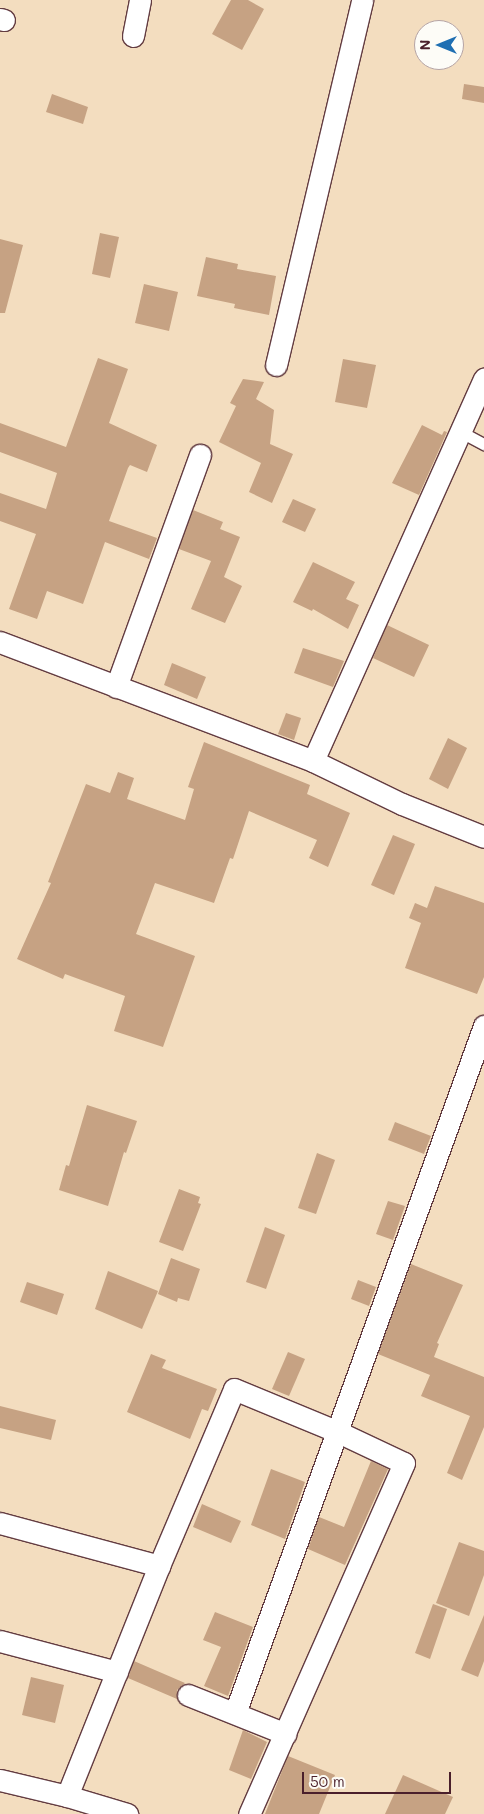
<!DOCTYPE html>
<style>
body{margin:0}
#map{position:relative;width:484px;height:1814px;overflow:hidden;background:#f3ddbf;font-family:Mali,sans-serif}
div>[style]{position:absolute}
.building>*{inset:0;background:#c6a283}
.roads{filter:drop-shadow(1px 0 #633c41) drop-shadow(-1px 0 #633c41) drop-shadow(0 1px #633c41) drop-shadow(0 -1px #633c41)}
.lane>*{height:11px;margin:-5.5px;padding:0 5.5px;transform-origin:5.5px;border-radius:5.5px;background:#fff}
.street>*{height:21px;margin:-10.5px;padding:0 10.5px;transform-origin:10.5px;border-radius:10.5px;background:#fff}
span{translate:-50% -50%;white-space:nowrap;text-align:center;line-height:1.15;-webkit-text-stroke:4px #fdfcf7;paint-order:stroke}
.north{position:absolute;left:414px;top:20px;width:50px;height:50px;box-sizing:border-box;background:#fdfcf7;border:1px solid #b5a4a5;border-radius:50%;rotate:270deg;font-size:14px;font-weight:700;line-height:20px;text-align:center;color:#4a1f2b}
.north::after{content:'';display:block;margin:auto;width:18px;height:22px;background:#1f6fb2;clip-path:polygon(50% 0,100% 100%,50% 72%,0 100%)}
.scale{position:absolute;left:302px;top:1772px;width:149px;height:22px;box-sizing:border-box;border:2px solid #4a1f2b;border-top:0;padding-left:6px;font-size:15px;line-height:18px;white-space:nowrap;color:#4a1f2b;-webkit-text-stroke:4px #fdfcf7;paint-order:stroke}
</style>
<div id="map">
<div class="building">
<div style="clip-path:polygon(231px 0,248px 0,264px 9px,242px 50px,212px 34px)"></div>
<div style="clip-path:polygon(464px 84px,484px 87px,484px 103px,462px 99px)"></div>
<div style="clip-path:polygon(52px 94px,88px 107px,83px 124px,46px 112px)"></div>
<div style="clip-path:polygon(100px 233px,119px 237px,110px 278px,92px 274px)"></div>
<div style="clip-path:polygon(0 239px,23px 245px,5px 313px,0 313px)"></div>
<div style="clip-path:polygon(206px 257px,238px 264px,237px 269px,276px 276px,269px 315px,234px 308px,235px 304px,197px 296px)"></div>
<div style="clip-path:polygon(144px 284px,178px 292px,169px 331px,135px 323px)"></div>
<div style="clip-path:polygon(98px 358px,128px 369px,109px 423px,157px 445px,147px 472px,130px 465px,128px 468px,109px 521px,157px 538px,149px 559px,105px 542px,83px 604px,47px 591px,37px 619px,9px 609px,36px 534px,0 521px,0 493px,46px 509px,57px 473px,0 452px,0 423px,66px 447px)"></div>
<div style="clip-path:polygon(343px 359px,376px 365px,367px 408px,335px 402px)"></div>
<div style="clip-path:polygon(243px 379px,264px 382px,256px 399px,274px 410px,270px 444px,293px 454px,272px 503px,249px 492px,261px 463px,219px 442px,236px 406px,230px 403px)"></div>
<div style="clip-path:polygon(422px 425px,442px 435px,444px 431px,447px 432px,419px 495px,392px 483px)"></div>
<div style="clip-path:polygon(293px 499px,316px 509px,305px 532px,282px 522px)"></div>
<div style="clip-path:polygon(193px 510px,223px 522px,220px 529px,240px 537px,224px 577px,242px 586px,225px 623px,191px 609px,211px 561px,179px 549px)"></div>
<div style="clip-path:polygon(313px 562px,355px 582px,346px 599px,359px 605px,348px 629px,313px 609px,312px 611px,293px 602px)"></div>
<div style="clip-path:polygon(387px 625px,429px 645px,414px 677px,373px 658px)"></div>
<div style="clip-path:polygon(303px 648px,344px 661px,333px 687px,294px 673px)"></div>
<div style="clip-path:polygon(172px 663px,206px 677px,197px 699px,164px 685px)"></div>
<div style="clip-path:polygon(286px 713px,301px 718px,294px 740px,278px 734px)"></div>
<div style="clip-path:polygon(448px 738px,467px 748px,448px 789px,429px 779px)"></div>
<div style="clip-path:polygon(204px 742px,310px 785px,307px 794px,350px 813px,328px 867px,309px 858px,317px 840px,249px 811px,233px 859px,230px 858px,214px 903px,155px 883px,136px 934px,195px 956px,163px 1047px,114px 1031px,125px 996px,65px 974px,63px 979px,17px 959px,51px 883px,48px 882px,86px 784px,110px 793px,118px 772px,134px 778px,127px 799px,185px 820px,194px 789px,188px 787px)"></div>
<div style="clip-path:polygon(393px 835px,415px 844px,394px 895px,371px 885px)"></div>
<div style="clip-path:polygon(435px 886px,484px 903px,484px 977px,477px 994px,405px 968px,421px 923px,409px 918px,415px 903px,427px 908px)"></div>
<div style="clip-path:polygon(87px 1105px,137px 1121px,126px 1153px,124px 1152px,108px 1206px,59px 1190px,66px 1165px,69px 1166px)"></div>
<div style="clip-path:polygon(395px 1122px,431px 1136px,424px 1154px,388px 1140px)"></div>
<div style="clip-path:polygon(317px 1153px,335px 1160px,316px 1214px,298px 1208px)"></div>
<div style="clip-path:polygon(179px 1189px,200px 1197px,198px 1203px,201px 1204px,183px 1251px,159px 1242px)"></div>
<div style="clip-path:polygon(388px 1201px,405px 1206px,393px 1240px,376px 1234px)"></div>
<div style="clip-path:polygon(265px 1227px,285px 1235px,266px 1289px,246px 1282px)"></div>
<div style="clip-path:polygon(171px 1258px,200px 1269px,189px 1301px,178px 1298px,177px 1302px,158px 1294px)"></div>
<div style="clip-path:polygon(411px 1264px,463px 1285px,437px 1343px,439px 1344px,434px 1357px,484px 1377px,484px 1427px,462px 1480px,447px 1473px,470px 1416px,421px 1396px,430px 1375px,378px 1354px)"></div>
<div style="clip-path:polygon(108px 1271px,158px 1291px,142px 1329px,95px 1309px)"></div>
<div style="clip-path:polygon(358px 1280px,376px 1287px,369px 1306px,351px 1299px)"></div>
<div style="clip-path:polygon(27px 1282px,64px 1294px,57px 1315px,20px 1302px)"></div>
<div style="clip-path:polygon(288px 1352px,305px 1359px,289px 1396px,272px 1389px)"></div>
<div style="clip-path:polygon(151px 1354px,166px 1360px,162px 1368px,217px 1389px,208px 1411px,202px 1409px,190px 1439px,127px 1412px)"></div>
<div style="clip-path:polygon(0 1406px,56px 1420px,51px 1440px,0 1428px)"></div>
<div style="clip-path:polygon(371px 1461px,388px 1469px,345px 1565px,308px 1549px,319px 1517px,344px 1527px)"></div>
<div style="clip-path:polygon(271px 1469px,305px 1482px,285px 1539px,251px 1525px)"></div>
<div style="clip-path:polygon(202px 1504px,241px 1521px,231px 1543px,193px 1527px)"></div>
<div style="clip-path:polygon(459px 1542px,484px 1551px,484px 1575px,469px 1616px,436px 1603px)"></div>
<div style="clip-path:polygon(433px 1604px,447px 1609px,430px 1659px,415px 1653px)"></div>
<div style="clip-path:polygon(215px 1612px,253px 1627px,228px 1696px,204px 1686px,221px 1647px,203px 1640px)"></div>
<div style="clip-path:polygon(484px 1615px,484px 1661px,478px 1677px,461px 1670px)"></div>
<div style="clip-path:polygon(134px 1661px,185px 1683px,177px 1690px,177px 1699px,128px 1678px)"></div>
<div style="clip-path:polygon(31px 1677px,64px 1685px,55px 1723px,22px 1715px)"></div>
<div style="clip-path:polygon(243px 1730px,267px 1742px,251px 1779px,229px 1770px)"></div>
<div style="clip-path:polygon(288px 1756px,335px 1775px,319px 1814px,265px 1814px)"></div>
<div style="clip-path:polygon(403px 1775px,453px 1797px,445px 1814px,385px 1814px)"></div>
</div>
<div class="roads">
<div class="lane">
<div style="left:461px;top:432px;width:26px;rotate:28deg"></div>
</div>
<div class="street">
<div style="left:0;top:19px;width:4px;rotate:14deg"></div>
<div style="left:133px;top:36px;width:37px;rotate:-79deg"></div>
<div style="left:276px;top:365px;width:375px;rotate:-76.7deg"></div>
<div style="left:0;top:642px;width:335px;rotate:20.8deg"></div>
<div style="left:313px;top:761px;width:99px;rotate:25.8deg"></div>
<div style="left:402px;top:804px;width:88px;rotate:21.9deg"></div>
<div style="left:116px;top:687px;width:247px;rotate:-70.1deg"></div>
<div style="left:313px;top:761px;width:419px;rotate:-65.9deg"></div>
<div style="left:0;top:1523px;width:165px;rotate:15.1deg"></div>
<div style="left:0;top:1641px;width:121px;rotate:14.8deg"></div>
<div style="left:188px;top:1695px;width:105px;rotate:21.7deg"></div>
<div style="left:235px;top:1713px;width:731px;rotate:-70.08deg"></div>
<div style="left:0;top:1780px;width:69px;rotate:13.4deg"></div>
<div style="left:67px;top:1796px;width:63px;rotate:16.7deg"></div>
<div style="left:67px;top:1796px;width:248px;rotate:-68.2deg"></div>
<div style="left:159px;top:1566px;width:192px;rotate:-67deg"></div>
<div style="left:234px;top:1389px;width:110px;rotate:22.4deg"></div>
<div style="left:336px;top:1431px;width:75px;rotate:25.2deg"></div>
<div style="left:404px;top:1463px;width:384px;rotate:113.8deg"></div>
</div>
</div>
<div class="north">N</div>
<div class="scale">50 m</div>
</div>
